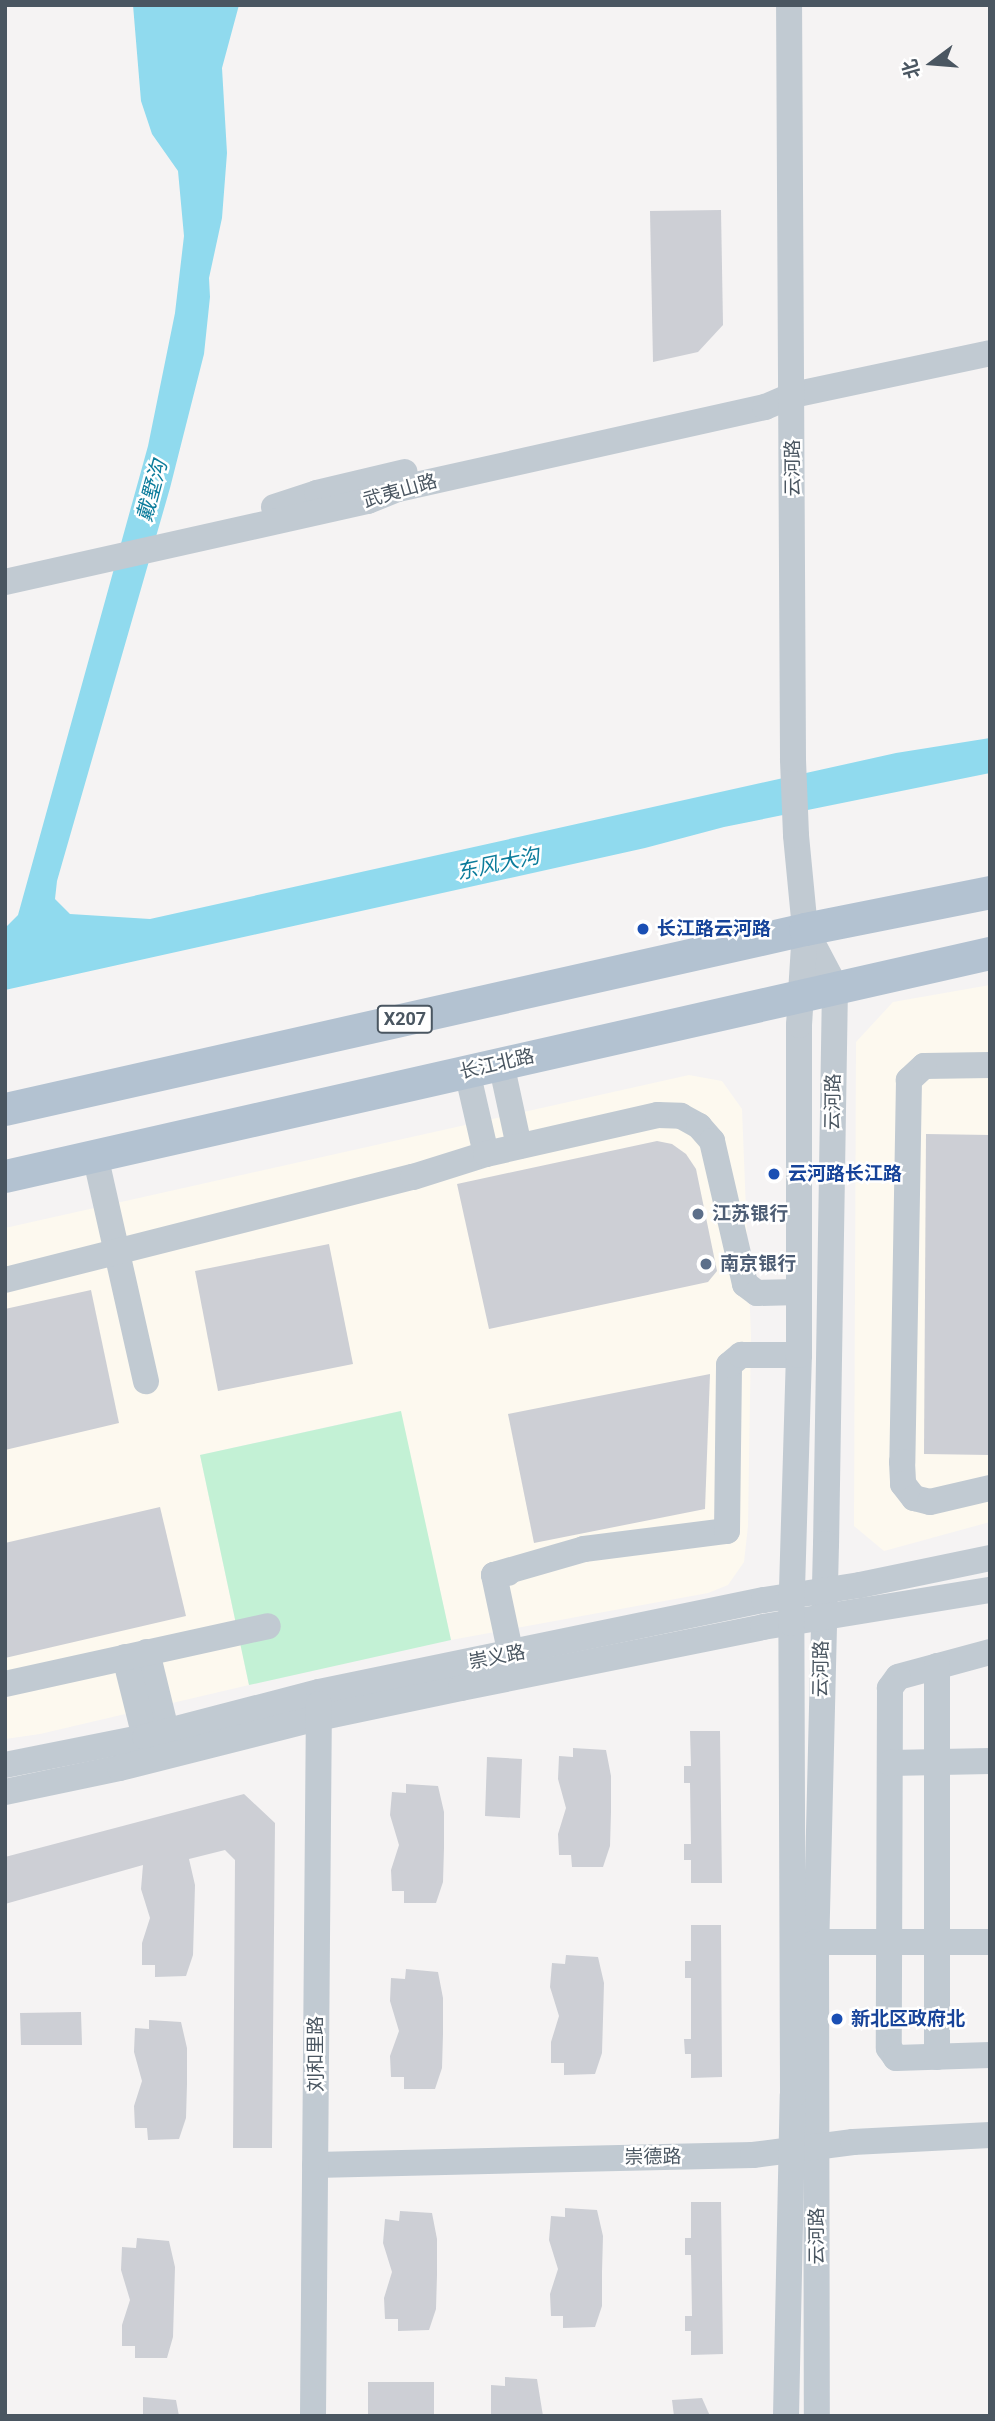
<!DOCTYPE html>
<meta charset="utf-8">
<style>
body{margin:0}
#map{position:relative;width:995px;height:2421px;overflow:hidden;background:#f5f3f3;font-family:Roboto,"Noto Sans SC",sans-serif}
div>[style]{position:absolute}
.commercial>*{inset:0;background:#fdf9ef}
.green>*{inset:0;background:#c3f1d5}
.water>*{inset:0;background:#90daee}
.building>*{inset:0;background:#cdcfd5}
.minor>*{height:26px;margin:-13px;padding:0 13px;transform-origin:13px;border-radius:13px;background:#c1cad2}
.major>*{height:33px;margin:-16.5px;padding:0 16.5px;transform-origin:16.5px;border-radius:16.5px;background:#b3c2d1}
.dots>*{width:19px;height:19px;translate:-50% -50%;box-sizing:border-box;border:4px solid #fff;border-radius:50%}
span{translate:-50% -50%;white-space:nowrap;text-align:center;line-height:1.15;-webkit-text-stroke:5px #fff;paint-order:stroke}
.shield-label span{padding:2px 5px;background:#fff;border:2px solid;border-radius:5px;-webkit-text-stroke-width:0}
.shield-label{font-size:18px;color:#4a5661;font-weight:700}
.street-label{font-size:19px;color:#4a5661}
.transit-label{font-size:19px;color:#164399;font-weight:700}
.left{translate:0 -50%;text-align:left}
.service-label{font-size:19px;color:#4e5e75;font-weight:700}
.water-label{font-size:21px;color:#0c7c9b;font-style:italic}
.frame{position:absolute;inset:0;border:7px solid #4a5661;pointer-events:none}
.north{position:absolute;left:897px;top:28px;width:70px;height:70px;-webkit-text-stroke:5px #fff;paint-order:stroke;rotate:254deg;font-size:19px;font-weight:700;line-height:28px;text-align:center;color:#4a5661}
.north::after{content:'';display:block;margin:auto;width:24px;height:32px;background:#4a5661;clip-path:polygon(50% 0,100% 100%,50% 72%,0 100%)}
</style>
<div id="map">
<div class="commercial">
<div style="clip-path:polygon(990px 985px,990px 1522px,884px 1551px,854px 1526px,856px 1042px,893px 1002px)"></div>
<div style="clip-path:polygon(689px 1075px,722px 1081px,742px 1109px,751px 1336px,748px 1526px,744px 1562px,728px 1585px,708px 1593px,451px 1640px,400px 1411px,200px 1455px,249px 1685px,40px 1734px,5px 1739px,5px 1228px)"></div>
</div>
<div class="green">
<div style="clip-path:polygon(401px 1411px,451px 1640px,249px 1685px,200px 1455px)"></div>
</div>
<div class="water">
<div style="clip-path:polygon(133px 5px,239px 5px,222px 68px,227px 153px,222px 218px,209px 278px,210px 297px,204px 354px,170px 488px,57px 881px,55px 899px,70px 914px,150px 919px,896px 753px,990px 738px,990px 773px,724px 827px,645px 848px,5px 990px,5px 928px,18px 915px,148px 446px,175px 313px,184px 236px,178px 171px,152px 134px,141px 101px)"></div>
</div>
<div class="building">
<div style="clip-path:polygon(721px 210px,723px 325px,698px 352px,653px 362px,650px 211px)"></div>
<div style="clip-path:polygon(926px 1134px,990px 1135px,990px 1455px,924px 1454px)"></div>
<div style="clip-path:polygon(657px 1141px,672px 1144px,686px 1154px,696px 1169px,717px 1271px,708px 1282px,489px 1329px,457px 1184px)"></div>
<div style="clip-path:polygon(329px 1244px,353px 1364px,218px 1391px,195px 1271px)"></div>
<div style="clip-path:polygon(91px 1290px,119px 1423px,5px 1450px,5px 1309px)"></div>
<div style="clip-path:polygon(710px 1374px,705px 1509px,534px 1543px,508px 1414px)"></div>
<div style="clip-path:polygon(160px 1507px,186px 1616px,5px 1658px,5px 1543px)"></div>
<div style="clip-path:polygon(690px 1731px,720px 1731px,722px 1883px,691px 1883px,691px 1860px,684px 1860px,684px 1844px,691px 1844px,690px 1783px,684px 1783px,684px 1766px,691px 1766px)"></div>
<div style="clip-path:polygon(573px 1748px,606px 1750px,611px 1776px,611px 1812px,610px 1846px,603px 1867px,572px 1867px,571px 1855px,559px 1855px,558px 1834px,566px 1808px,558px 1779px,559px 1756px,573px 1757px)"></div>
<div style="clip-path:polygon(487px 1757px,522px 1759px,520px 1818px,485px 1816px)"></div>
<div style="clip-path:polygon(406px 1784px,438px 1786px,444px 1812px,444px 1848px,443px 1882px,436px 1903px,404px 1903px,404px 1891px,392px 1891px,391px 1870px,399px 1845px,390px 1815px,392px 1792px,406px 1793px)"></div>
<div style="clip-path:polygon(244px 1794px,275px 1823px,272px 2148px,233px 2148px,235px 1860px,225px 1850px,189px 1859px,195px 1885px,194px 1921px,193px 1955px,186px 1976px,155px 1977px,155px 1965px,142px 1965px,142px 1943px,150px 1918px,141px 1889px,143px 1865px,5px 1904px,5px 1857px)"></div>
<div style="clip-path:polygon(691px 1925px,721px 1925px,722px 2077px,691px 2078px,691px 2054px,685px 2054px,684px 2039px,691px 2039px,691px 1978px,685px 1978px,685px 1961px,691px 1961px)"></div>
<div style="clip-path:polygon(566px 1955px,598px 1957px,604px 1983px,603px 2019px,602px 2053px,595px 2074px,564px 2075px,564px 2063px,551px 2063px,551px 2042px,559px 2016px,550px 1987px,552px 1963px,565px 1964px)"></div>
<div style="clip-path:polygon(406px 1969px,438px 1972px,443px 1998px,443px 2034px,442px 2068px,435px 2089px,404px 2089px,404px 2077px,391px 2077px,390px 2056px,399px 2031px,390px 2001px,391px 1978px,405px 1979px)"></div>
<div style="clip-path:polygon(81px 2012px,82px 2045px,21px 2045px,20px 2013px)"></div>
<div style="clip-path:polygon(149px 2020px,181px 2022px,187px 2048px,187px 2084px,186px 2118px,179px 2139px,148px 2140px,147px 2128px,135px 2128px,134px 2106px,142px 2081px,134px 2052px,135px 2028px,149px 2029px)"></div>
<div style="clip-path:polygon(691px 2202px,721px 2202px,723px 2354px,691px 2355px,691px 2331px,685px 2331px,685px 2316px,692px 2316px,691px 2255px,685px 2255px,685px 2238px,691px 2238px)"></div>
<div style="clip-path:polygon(565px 2208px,597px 2210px,603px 2236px,602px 2272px,602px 2306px,595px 2327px,563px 2328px,563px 2316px,551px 2316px,550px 2294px,558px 2269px,549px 2240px,551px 2216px,565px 2217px)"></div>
<div style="clip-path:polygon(400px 2211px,432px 2213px,437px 2239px,437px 2275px,436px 2309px,429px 2330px,398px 2331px,398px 2319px,385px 2319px,384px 2298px,392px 2272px,383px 2243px,385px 2219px,399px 2221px)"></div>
<div style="clip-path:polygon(137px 2238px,169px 2241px,175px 2267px,174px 2303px,173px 2337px,167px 2358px,135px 2358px,135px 2346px,122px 2346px,122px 2325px,130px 2300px,121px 2270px,122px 2247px,136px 2248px)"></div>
<div style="clip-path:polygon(505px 2377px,537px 2379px,543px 2416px,491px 2416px,491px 2385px,505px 2386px)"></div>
<div style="clip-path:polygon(368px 2382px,434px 2382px,434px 2416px,368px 2416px)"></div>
<div style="clip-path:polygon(143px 2397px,176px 2400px,179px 2416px,143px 2416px)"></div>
<div style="clip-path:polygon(702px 2398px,710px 2416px,674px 2416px,672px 2400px)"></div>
</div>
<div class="minor">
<div style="left:274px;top:507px;width:45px;rotate:-18deg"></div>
<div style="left:317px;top:493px;width:90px;rotate:-13.4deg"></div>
<div style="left:5px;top:582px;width:372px;rotate:-12.6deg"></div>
<div style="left:368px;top:501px;width:32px;rotate:-22deg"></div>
<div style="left:398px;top:489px;width:376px;rotate:-12.6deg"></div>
<div style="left:765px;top:407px;width:30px;rotate:-23deg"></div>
<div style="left:793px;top:395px;width:201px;rotate:-12deg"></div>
<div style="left:806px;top:931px;width:62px;rotate:62.2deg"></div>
<div style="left:835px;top:986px;width:558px;rotate:90.92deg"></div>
<div style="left:826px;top:1544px;width:398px;rotate:91.4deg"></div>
<div style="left:816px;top:1942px;width:474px;rotate:89.9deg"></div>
<div style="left:501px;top:1063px;width:85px;rotate:77.8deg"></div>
<div style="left:990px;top:1065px;width:66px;rotate:179.1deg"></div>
<div style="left:924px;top:1066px;width:21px;rotate:137deg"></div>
<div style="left:909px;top:1080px;width:382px;rotate:91deg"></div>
<div style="left:902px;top:1462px;width:22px;rotate:87deg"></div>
<div style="left:903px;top:1484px;width:18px;rotate:52deg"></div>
<div style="left:914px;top:1498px;width:16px;rotate:14deg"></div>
<div style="left:930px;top:1502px;width:62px;rotate:-13.1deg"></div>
<div style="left:467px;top:1071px;width:85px;rotate:77.1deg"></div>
<div style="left:95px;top:1155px;width:232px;rotate:77.3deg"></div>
<div style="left:5px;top:1280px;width:421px;rotate:-14.2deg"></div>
<div style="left:413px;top:1177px;width:77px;rotate:-17.5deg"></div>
<div style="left:486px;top:1154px;width:176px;rotate:-12.8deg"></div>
<div style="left:658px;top:1115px;width:23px;rotate:2deg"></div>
<div style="left:681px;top:1116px;width:21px;rotate:29deg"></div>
<div style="left:699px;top:1126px;width:20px;rotate:49deg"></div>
<div style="left:712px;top:1141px;width:147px;rotate:77deg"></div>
<div style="left:745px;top:1284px;width:15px;rotate:37deg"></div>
<div style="left:757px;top:1293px;width:42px;rotate:-1.4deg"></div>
<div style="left:508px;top:1573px;width:14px;rotate:172deg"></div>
<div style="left:494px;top:1575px;width:82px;rotate:78deg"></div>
<div style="left:494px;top:1575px;width:94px;rotate:-16.1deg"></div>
<div style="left:584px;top:1549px;width:144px;rotate:-7.2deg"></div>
<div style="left:727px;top:1531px;width:166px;rotate:-89.3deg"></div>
<div style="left:729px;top:1365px;width:16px;rotate:-40deg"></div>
<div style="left:741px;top:1355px;width:58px"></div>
<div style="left:147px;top:1652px;width:80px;rotate:76.3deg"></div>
<div style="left:990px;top:1652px;width:95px;rotate:164.8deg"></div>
<div style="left:898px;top:1677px;width:14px;rotate:126deg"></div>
<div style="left:890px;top:1688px;width:360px;rotate:90.2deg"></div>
<div style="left:889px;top:2048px;width:12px;rotate:55deg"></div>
<div style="left:896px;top:2058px;width:94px;rotate:-1.8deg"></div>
<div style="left:125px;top:1657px;width:82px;rotate:76deg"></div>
<div style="left:5px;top:1684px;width:269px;rotate:-12.4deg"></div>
<div style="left:890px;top:1763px;width:100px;rotate:-1.1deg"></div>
<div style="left:5px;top:1765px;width:143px;rotate:-11.3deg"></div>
<div style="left:145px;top:1737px;width:180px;rotate:-14.5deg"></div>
<div style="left:319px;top:1692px;width:454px;rotate:-11.7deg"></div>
<div style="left:764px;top:1600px;width:97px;rotate:-8.9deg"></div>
<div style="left:860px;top:1585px;width:133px;rotate:-11.7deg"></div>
<div style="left:5px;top:1792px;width:117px;rotate:-11.8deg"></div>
<div style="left:120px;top:1768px;width:204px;rotate:-14.2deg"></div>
<div style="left:318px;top:1718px;width:146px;rotate:-11.8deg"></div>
<div style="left:461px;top:1688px;width:308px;rotate:-11.4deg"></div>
<div style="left:763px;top:1627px;width:230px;rotate:-9.3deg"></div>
<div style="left:816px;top:1942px;width:174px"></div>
<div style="left:937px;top:2057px;width:391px;rotate:-90deg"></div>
<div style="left:315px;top:2165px;width:438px;rotate:-1.3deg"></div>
<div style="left:753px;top:2155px;width:101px;rotate:-7.4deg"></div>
<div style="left:853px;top:2142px;width:137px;rotate:-2.9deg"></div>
<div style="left:313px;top:2416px;width:712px;rotate:-89.52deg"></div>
<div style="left:786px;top:2416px;width:321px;rotate:-88.8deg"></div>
<div style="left:793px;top:2095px;width:472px;rotate:-90.2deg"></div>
<div style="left:791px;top:1623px;width:268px;rotate:-88.3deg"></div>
<div style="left:799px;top:1355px;width:330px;rotate:-90deg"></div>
<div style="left:799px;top:1025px;width:96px;rotate:-86.4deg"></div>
<div style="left:805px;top:929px;width:94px;rotate:-95.5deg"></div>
<div style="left:796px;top:835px;width:76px;rotate:-92.3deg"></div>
<div style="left:793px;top:759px;width:754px;rotate:-90.3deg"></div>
</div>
<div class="major">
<div style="left:5px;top:1109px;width:820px;rotate:-12.68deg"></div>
<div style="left:805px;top:929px;width:189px;rotate:-11.3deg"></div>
<div style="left:5px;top:1176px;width:1010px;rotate:-12.76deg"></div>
</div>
<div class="dots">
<div style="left:643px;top:929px;background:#1a4fb4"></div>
<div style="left:774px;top:1174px;background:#1a4fb4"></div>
<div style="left:698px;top:1214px;background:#5c6f8a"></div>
<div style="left:706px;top:1264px;background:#5c6f8a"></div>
<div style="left:837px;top:2019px;background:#1a4fb4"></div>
</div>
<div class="shield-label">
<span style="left:405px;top:1019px">X207</span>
</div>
<div class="street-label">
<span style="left:793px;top:468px;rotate:-90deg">云河路</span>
<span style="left:400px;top:491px;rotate:-16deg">武夷山路</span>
<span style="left:497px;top:1064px;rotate:-13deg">长江北路</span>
<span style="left:833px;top:1102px;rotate:-89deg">云河路</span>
<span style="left:497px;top:1657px;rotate:-11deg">崇义路</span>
<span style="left:821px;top:1669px;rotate:-89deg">云河路</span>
<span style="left:316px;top:2054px;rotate:-90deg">刘和里路</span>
<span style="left:653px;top:2157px;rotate:-1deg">崇德路</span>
<span style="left:817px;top:2236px;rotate:-90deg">云河路</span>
</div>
<div class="transit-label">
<span class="left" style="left:657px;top:929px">长江路云河路</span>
<span class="left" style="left:788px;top:1174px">云河路长江路</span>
<span class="left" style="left:851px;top:2019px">新北区政府北</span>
</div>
<div class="service-label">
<span class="left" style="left:712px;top:1214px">江苏银行</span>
<span class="left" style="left:720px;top:1264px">南京银行</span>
</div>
<div class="water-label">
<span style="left:152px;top:491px;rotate:-75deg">戴墅沟</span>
<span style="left:498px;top:864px;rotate:-12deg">东风大沟</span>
</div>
<div class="frame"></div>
<div class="north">北</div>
</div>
